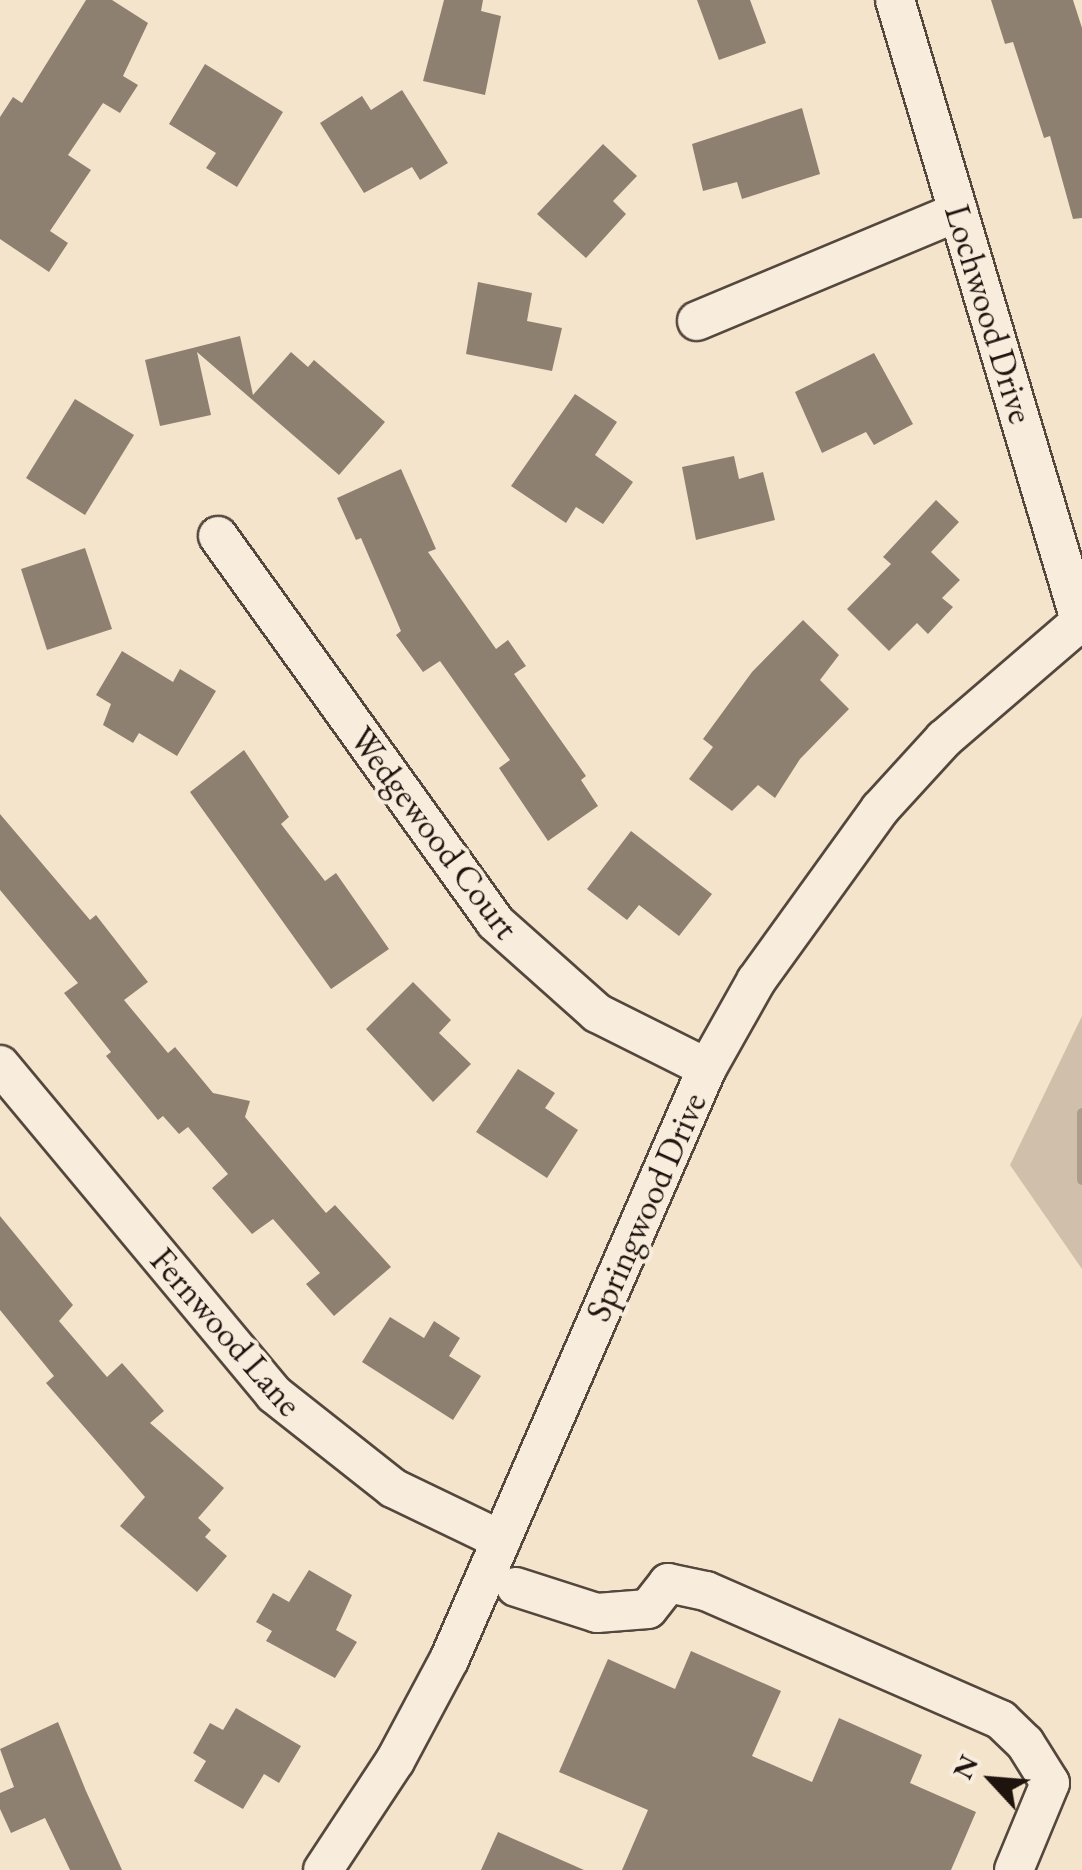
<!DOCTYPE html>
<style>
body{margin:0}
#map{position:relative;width:1082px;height:1870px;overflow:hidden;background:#f4e4cb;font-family:"EB Garamond",serif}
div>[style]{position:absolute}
.green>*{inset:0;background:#d0c0ab}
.stream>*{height:11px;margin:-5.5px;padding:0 5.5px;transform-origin:5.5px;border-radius:5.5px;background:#ac9d8b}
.building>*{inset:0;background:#8e8070}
.roads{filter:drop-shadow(2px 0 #54473d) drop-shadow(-2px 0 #54473d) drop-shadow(0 2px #54473d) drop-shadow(0 -2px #54473d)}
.minor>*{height:38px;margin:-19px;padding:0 19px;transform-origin:19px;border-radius:19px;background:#f8eddd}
span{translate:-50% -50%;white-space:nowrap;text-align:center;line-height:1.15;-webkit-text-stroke:8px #f8eddd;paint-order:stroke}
.street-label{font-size:35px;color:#1f130e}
.north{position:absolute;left:942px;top:1730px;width:100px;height:100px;-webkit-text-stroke:8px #f8eddd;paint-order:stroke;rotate:296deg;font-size:28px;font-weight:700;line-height:40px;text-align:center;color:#1f130e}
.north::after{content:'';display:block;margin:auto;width:35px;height:45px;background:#1f130e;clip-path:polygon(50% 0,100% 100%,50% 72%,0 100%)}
</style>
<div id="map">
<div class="green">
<div style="clip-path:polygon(1082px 1016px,1082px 1269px,1010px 1165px)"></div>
</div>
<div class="stream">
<div style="left:1082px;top:1113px;width:66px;rotate:90deg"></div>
</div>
<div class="building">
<div style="clip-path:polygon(86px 0,112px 0,148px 23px,123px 76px,138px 85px,120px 113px,103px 103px,68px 155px,91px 170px,50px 231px,68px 243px,49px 272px,0 239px,0 117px,13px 97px,22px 103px)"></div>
<div style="clip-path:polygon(444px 0,483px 0,481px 11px,501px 16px,485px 95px,423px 81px)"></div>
<div style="clip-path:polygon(697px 0,750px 0,766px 43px,719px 60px)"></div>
<div style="clip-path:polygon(991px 0,1073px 0,1082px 28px,1082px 218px,1073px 219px,1050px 136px,1044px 138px,1013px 42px,1005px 44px)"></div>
<div style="clip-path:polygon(205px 64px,283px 112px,237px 187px,206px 168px,216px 153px,169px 124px)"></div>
<div style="clip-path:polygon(402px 90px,448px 163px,420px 180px,412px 167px,364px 193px,320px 123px,362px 96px,371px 110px)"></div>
<div style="clip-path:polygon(802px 108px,820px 174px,742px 199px,737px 182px,703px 191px,692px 144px)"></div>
<div style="clip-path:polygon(603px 144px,637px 176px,613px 201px,626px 214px,586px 258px,537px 214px)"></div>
<div style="clip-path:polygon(478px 282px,532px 293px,527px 321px,562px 328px,552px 371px,466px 354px)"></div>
<div style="clip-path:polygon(240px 336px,253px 395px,291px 352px,308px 367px,314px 360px,385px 422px,339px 475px,197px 352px,211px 415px,160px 426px,145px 360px)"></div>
<div style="clip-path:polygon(874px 353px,913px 424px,874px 445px,866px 432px,822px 453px,795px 392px)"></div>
<div style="clip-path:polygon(575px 394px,617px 422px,595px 455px,633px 482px,603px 524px,576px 507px,566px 523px,511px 486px)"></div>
<div style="clip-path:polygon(75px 399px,134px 435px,85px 515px,26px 478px)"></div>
<div style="clip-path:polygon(734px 456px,739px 479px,763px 472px,775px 520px,696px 540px,682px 467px)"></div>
<div style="clip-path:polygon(401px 469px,436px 549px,428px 552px,496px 649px,508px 640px,526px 666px,514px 674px,586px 776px,581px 780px,598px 806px,548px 841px,499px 768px,510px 760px,440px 661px,423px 672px,396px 635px,401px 631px,361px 538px,356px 540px,337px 498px)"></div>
<div style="clip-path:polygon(936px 500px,959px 522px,931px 552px,960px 580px,942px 598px,953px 607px,928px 634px,917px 623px,889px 651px,847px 609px,891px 564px,883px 557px)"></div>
<div style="clip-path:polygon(85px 548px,112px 629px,47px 650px,21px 569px)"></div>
<div style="clip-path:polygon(803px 620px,839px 655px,820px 680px,849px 709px,800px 759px,775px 798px,758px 785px,732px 811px,689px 779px,713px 747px,703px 739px,752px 672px)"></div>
<div style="clip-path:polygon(122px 651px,173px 682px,180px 669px,216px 691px,177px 756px,139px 733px,133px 743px,103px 725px,111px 704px,96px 695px)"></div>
<div style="clip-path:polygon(244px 750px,289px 817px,281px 824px,325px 881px,336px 873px,389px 949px,331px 989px,190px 792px)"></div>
<div style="clip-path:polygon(0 814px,90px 920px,96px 915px,148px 982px,124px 1000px,168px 1053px,175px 1047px,213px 1093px,250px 1101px,245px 1117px,326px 1213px,335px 1205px,391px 1267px,334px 1316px,306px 1284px,320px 1273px,273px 1219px,252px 1234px,212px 1188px,228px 1174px,188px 1127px,179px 1134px,163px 1116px,158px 1120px,106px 1056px,111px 1052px,64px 993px,78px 983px,0 890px)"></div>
<div style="clip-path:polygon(631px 831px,712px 894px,679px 936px,639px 905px,627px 920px,587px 889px)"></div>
<div style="clip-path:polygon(413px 982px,451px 1020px,439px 1033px,471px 1064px,433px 1102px,366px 1029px)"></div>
<div style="clip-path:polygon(518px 1069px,555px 1093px,545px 1108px,578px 1130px,547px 1178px,476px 1132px)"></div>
<div style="clip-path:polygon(0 1216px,73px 1305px,59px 1321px,107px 1377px,122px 1363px,164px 1411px,150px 1423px,224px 1488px,198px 1518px,211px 1530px,205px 1537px,227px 1556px,197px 1592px,120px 1526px,145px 1497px,46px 1383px,54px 1376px,0 1310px)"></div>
<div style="clip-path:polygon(390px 1317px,424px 1338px,434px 1321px,460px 1338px,449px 1356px,481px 1376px,453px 1420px,362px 1362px)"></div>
<div style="clip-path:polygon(309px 1570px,352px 1595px,336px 1630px,357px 1642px,335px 1678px,266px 1641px,272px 1631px,256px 1622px,273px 1593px,289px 1602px)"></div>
<div style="clip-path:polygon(691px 1651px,781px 1691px,752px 1756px,812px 1782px,839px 1718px,922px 1755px,910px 1783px,976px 1812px,951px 1870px,622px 1870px,648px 1810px,559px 1772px,608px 1659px,675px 1689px)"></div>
<div style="clip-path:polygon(236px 1708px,301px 1746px,279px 1783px,264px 1774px,243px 1809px,194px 1781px,206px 1761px,193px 1753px,210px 1723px,223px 1730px)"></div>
<div style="clip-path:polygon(58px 1722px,86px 1791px,122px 1870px,70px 1870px,45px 1818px,11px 1833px,0 1809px,0 1793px,14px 1787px,0 1749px)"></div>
<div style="clip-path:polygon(498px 1832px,584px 1870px,481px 1870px)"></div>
</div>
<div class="roads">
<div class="minor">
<div style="left:895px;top:0;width:654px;rotate:73.39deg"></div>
<div style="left:697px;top:321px;width:283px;rotate:-22.7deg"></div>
<div style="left:218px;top:536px;width:475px;rotate:54.3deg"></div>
<div style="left:495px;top:922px;width:137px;rotate:41.7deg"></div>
<div style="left:597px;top:1013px;width:123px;rotate:26.6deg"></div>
<div style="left:0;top:1065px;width:428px;rotate:50.2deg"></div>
<div style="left:274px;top:1394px;width:152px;rotate:38.3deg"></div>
<div style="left:393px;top:1488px;width:120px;rotate:25.7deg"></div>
<div style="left:516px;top:1587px;width:85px;rotate:17.8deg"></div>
<div style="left:597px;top:1613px;width:51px;rotate:-4.5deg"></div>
<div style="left:648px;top:1609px;width:33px;rotate:-52deg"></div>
<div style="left:668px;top:1583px;width:39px;rotate:12deg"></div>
<div style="left:706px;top:1591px;width:322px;rotate:23.6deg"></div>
<div style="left:1001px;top:1720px;width:33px;rotate:44deg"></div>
<div style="left:1025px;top:1743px;width:47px;rotate:58deg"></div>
<div style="left:1050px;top:1783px;width:94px;rotate:112.5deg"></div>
<div style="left:323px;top:1870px;width:131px;rotate:-56.6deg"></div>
<div style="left:395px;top:1761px;width:115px;rotate:-61.9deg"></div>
<div style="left:449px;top:1660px;width:646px;rotate:-66.45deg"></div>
<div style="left:707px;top:1068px;width:100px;rotate:-60.6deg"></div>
<div style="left:756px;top:981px;width:212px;rotate:-54.2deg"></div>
<div style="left:880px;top:809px;width:95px;rotate:-47.6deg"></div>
<div style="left:944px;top:739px;width:179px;rotate:-40.7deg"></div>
</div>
</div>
<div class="street-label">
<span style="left:989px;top:314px;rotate:73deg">Lochwood Drive</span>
<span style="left:434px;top:833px;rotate:53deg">Wedgewood Court</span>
<span style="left:646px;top:1207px;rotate:-66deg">Springwood Drive</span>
<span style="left:226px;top:1332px;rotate:49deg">Fernwood Lane</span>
</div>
<div class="north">N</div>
</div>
